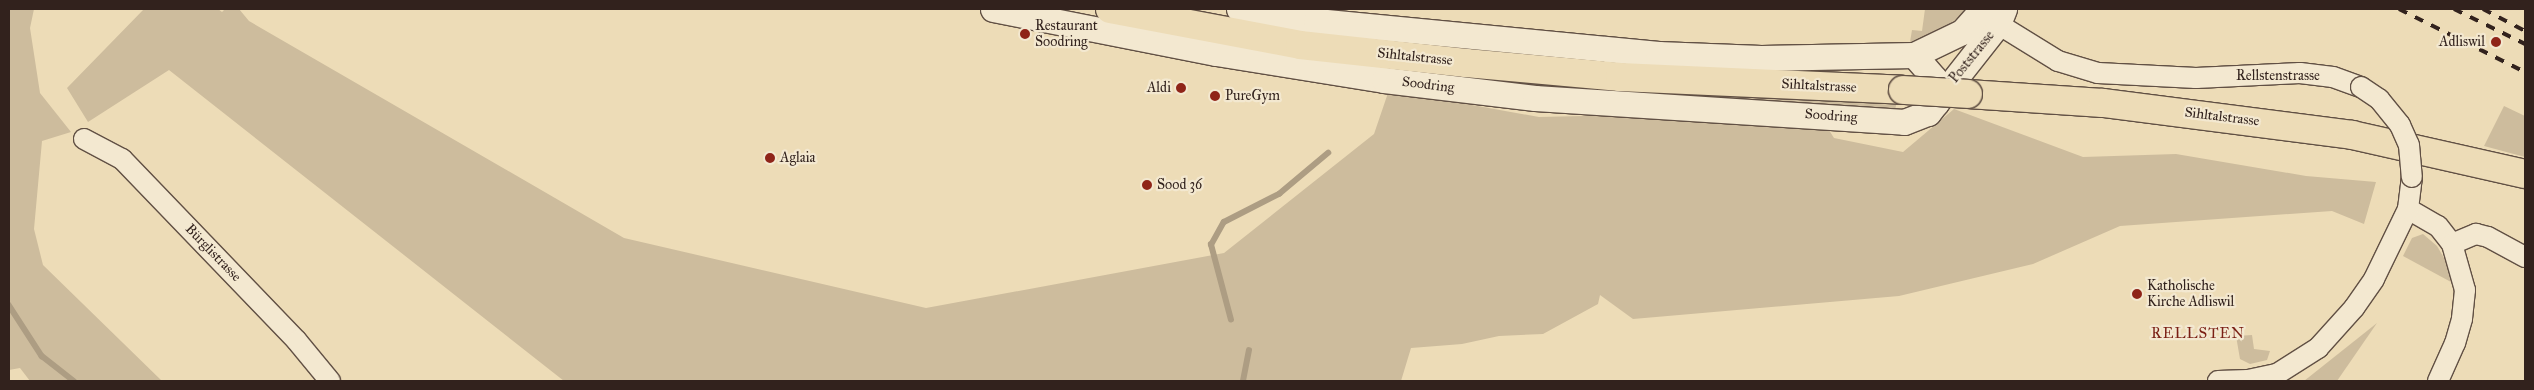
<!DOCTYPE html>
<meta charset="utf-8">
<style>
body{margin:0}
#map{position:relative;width:2534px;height:390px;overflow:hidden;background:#eddcb7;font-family:"IM FELL Great Primer",serif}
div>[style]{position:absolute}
.green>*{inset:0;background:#cdbc9d}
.stream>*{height:5.5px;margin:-2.75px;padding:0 2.75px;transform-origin:2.75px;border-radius:2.75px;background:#ad9d83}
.roads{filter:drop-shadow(1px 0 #615044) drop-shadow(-1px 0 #615044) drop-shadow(0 1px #615044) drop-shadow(0 -1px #615044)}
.minor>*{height:20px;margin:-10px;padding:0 10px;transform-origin:10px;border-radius:10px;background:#f3e8d0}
.tertiary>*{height:25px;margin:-12.5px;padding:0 12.5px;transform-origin:12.5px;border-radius:12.5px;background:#f3e8d0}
.primary>*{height:28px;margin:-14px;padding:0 14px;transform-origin:14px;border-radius:14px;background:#eddcb7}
.rail>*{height:4px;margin-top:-2px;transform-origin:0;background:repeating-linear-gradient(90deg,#32221d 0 9px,transparent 0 18px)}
.bridges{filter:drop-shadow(1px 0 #615044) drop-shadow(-1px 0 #615044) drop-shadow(0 1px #615044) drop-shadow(0 -1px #615044)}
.minor-bridge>*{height:20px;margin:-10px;padding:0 10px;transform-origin:10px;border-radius:10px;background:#f3e8d0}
.primary-bridge>*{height:28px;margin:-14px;padding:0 14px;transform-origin:14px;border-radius:14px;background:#eddcb7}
.dots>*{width:14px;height:14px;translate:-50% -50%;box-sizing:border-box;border:2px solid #f3e8d0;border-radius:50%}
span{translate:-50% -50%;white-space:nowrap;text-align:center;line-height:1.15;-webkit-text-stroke:4.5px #f3e8d0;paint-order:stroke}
.poi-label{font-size:14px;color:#32221d}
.left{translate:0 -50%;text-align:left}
.right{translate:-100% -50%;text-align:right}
.street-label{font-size:14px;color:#32221d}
.neighbourhood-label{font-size:15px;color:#7a1f14;letter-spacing:1px}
.frame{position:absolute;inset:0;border:10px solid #32221d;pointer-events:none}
</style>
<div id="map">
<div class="green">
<div style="clip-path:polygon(9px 9px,34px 9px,30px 28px,40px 93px,71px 132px,42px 141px,34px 229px,43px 265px,162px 381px,30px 381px,20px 368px,9px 370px)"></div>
<div style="clip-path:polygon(144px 9px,218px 9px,222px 12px,225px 9px,239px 9px,249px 21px,624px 238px,926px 308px,1224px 253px,1374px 134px,1389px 90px,1539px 117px,1625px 115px,1827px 127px,1834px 138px,1903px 152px,1954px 109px,2083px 157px,2176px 154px,2306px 176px,2376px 182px,2364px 224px,2332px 211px,2120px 226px,2033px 264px,1899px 296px,1633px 319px,1600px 295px,1598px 304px,1543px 334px,1499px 336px,1462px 344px,1411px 348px,1401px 381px,564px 381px,169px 70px,88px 122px,67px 88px)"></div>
<div style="clip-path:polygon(1925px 9px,1968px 9px,1940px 32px,1910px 42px,1912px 30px,1922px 31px)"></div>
<div style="clip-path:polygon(1441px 74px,1554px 85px,1896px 105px,1895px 111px,1590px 95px)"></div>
<div style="clip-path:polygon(2504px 106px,2525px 116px,2525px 157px,2484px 146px)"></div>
<div style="clip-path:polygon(2423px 234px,2437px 246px,2447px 263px,2451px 282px,2403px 256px,2412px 238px)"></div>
<div style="clip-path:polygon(2377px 323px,2337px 381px,2304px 381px)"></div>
<div style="clip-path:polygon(2252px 335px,2254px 349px,2270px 351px,2267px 360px,2250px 364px,2240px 359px,2236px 336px)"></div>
</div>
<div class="stream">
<div style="left:9px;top:305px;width:61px;rotate:57.1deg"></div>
<div style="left:42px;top:356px;width:41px;rotate:38deg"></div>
<div style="left:1231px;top:320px;width:78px;rotate:-104.9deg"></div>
<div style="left:1211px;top:245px;width:26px;rotate:-61deg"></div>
<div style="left:1224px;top:222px;width:62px;rotate:-27deg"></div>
<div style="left:1279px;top:194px;width:64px;rotate:-39.9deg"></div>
<div style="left:1243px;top:381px;width:31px;rotate:-79deg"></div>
</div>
<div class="roads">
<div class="minor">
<div style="left:1998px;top:24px;width:70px;rotate:31.7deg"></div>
<div style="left:2058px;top:61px;width:42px;rotate:16.7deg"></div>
<div style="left:2098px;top:73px;width:98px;rotate:2.9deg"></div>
<div style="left:2196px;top:78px;width:104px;rotate:-2.8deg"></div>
<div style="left:2300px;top:73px;width:33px;rotate:7deg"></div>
<div style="left:2333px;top:77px;width:30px;rotate:20deg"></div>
<div style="left:84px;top:139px;width:43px;rotate:27.8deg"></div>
<div style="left:122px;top:159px;width:252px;rotate:46.1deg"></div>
<div style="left:297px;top:341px;width:52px;rotate:50.5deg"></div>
<div style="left:2408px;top:209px;width:34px;rotate:30deg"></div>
<div style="left:2438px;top:226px;width:23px;rotate:52deg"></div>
<div style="left:2452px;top:244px;width:48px;rotate:74.2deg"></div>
<div style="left:2465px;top:290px;width:29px;rotate:96deg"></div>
<div style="left:2462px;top:319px;width:25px;rotate:106deg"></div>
<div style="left:2455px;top:343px;width:42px;rotate:114.1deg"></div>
<div style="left:2452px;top:244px;width:26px;rotate:-23deg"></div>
<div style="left:2476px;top:234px;width:12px;rotate:14deg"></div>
<div style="left:2488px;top:237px;width:42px;rotate:28.4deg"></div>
<div style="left:2218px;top:381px;width:30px;rotate:-2deg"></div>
<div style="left:2248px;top:380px;width:30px;rotate:-12deg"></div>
<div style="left:2277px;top:374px;width:49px;rotate:-32.4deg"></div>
<div style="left:2318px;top:348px;width:54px;rotate:-48deg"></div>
<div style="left:2354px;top:308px;width:35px;rotate:-55deg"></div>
<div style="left:2374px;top:279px;width:78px;rotate:-64.1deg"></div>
<div style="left:2408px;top:209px;width:32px;rotate:-83deg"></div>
</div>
<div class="tertiary">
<div style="left:993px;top:9px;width:227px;rotate:11.2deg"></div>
<div style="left:1216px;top:53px;width:170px;rotate:9.1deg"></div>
<div style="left:1384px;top:80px;width:152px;rotate:6.8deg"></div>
<div style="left:1535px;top:98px;width:370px;rotate:3.7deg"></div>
<div style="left:1904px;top:122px;width:26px;rotate:-21deg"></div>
<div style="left:1928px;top:113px;width:113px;rotate:-51.8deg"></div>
<div style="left:1998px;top:24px;width:16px;rotate:-68deg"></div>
<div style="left:1239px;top:9px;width:78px;rotate:8.9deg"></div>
<div style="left:1316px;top:21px;width:344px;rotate:5.5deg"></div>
<div style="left:1658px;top:54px;width:103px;rotate:2.2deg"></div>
<div style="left:1761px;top:58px;width:153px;rotate:-1.1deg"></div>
<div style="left:1914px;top:55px;width:53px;rotate:-25.6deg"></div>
<div style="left:1962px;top:32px;width:31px;rotate:-48deg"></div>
<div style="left:1914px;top:55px;width:30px;rotate:49deg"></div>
<div style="left:1934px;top:78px;width:25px;rotate:85deg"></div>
</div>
<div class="primary">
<div style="left:1110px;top:9px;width:193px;rotate:10.7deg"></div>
<div style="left:1300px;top:45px;width:167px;rotate:6.2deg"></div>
<div style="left:1466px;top:63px;width:155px;rotate:5.2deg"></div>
<div style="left:1620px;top:77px;width:283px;rotate:2.6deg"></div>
<div style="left:1968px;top:94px;width:135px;rotate:3.8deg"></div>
<div style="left:2103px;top:103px;width:251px;rotate:7.3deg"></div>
<div style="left:2352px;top:135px;width:177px;rotate:12.7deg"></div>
</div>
</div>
<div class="rail">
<div style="left:2399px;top:9px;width:141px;rotate:26.6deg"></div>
<div style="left:2454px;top:9px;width:79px;rotate:26.2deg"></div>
<div style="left:2483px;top:9px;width:47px;rotate:27.6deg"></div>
</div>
<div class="bridges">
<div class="minor-bridge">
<div style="left:2361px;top:87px;width:22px;rotate:34deg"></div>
<div style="left:2379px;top:99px;width:33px;rotate:51deg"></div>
<div style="left:2400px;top:125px;width:22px;rotate:66deg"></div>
<div style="left:2409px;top:145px;width:32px;rotate:85deg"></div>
</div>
<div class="primary-bridge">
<div style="left:1903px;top:90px;width:65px;rotate:3.5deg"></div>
</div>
</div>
<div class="dots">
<div style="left:1025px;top:34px;background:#8f2418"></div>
<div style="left:2496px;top:42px;background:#8f2418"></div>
<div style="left:1181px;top:88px;background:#8f2418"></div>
<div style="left:1215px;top:96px;background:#8f2418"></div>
<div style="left:770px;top:158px;background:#8f2418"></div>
<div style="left:1147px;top:185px;background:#8f2418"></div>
<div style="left:2137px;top:294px;background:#8f2418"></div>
</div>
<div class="poi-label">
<span class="left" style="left:1035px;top:34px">Restaurant<br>Soodring</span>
<span class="right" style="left:2485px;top:42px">Adliswil</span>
<span class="right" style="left:1171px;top:88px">Aldi</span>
<span class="left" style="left:1225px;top:96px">PureGym</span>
<span class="left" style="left:780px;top:158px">Aglaia</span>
<span class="left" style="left:1157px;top:185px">Sood 36</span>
<span class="left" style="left:2147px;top:294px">Katholische<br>Kirche Adliswil</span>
</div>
<div class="street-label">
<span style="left:1415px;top:57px;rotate:6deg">Sihltalstrasse</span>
<span style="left:1972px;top:57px;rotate:-51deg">Poststrasse</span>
<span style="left:2278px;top:76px">Rellstenstrasse</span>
<span style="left:1428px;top:85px;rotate:7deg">Soodring</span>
<span style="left:1819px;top:86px;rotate:3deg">Sihltalstrasse</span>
<span style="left:1831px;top:116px;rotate:4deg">Soodring</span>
<span style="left:2222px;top:117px;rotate:7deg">Sihltalstrasse</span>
<span style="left:213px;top:253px;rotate:46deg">Bürglistrasse</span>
</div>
<div class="neighbourhood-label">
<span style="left:2198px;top:334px">RELLSTEN</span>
</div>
<div class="frame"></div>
</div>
